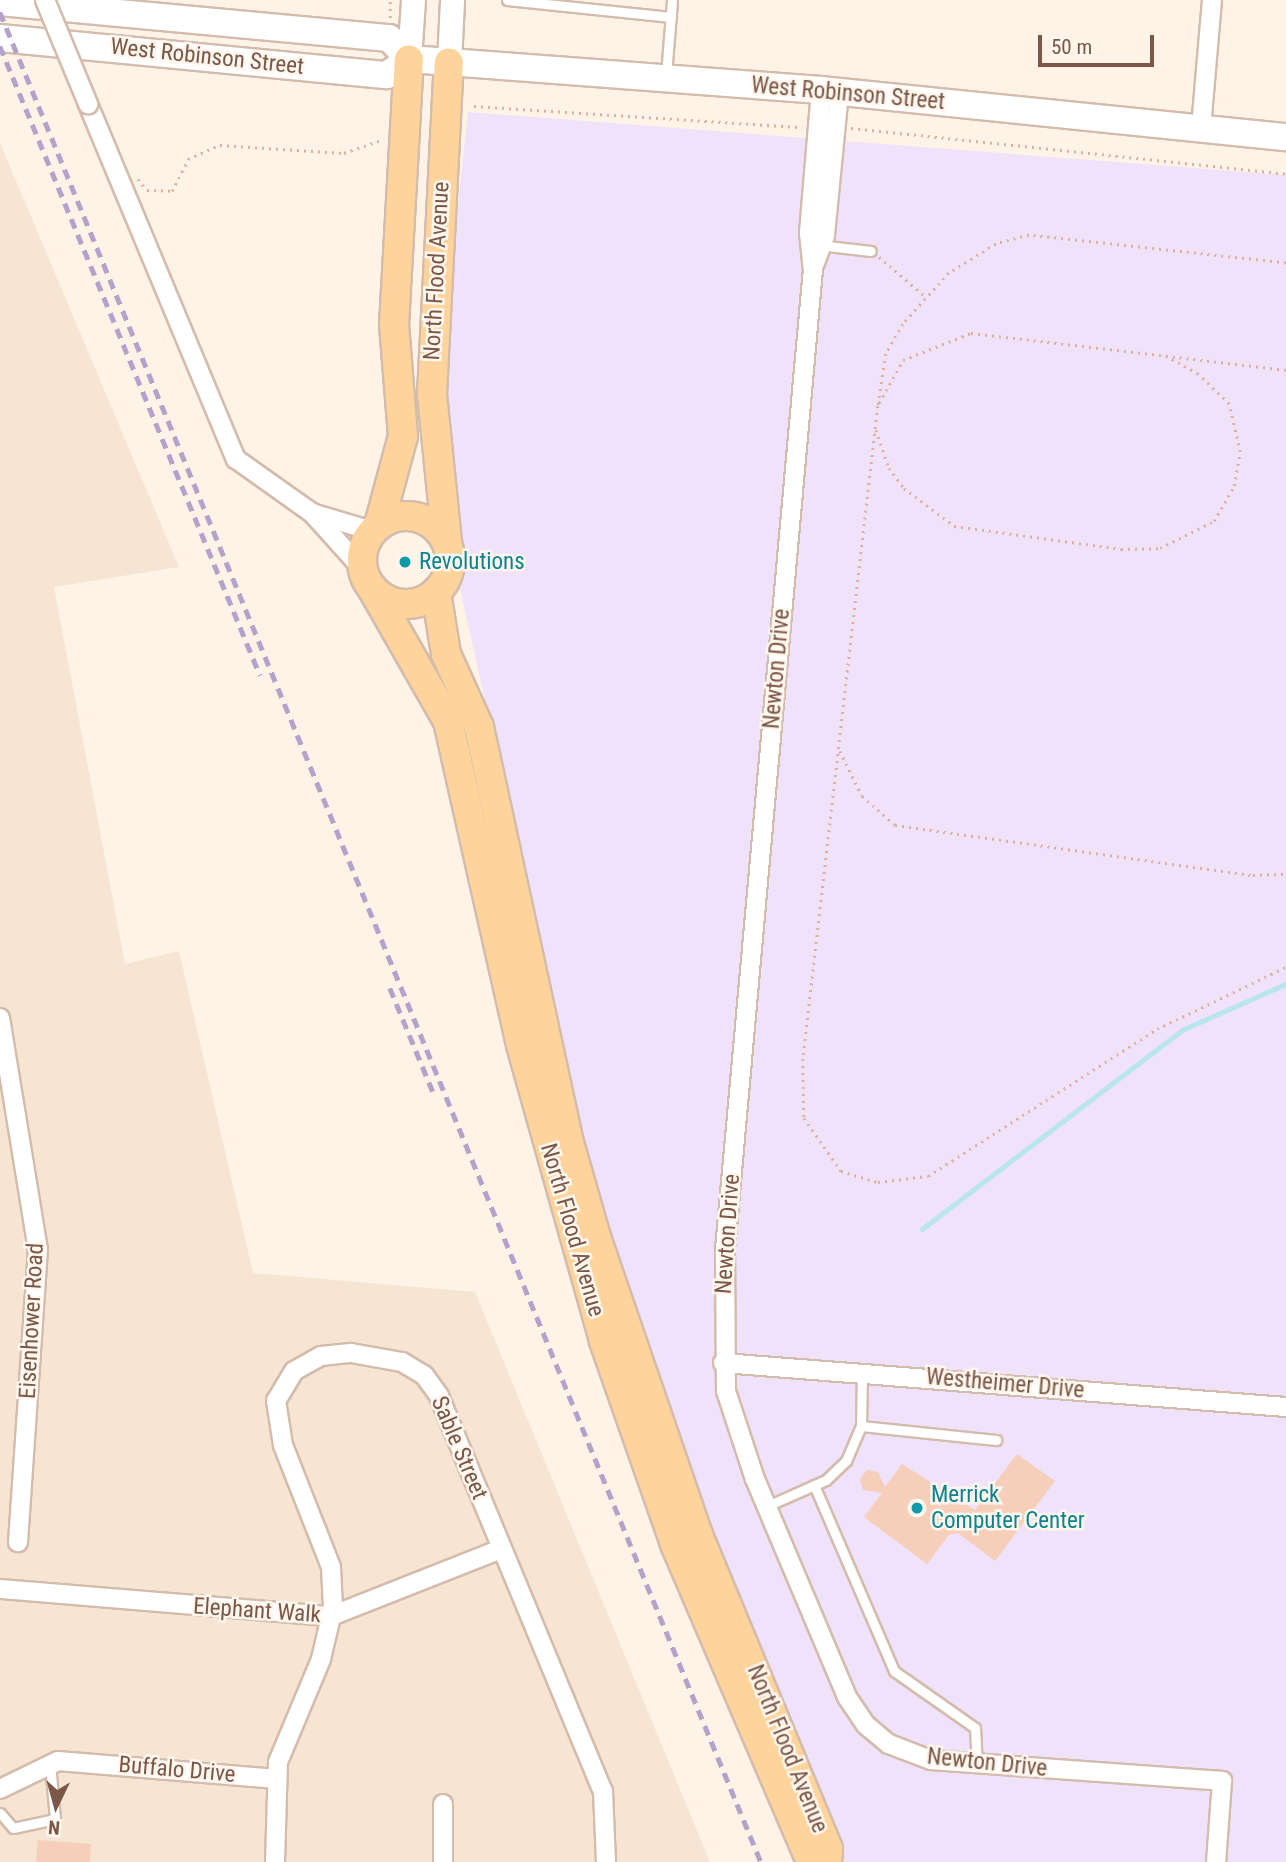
<!DOCTYPE html>
<style>
body{margin:0}
#map{position:relative;width:1286px;height:1862px;overflow:hidden;background:#fef3e6;font-family:"Roboto Condensed",sans-serif}
div>[style]{position:absolute}
.residential>*{inset:0;background:#f7e5d3}
.education>*{inset:0;background:#f0e2fb}
.stream>*{height:4.5px;margin:-2.25px;padding:0 2.25px;transform-origin:2.25px;border-radius:2.25px;background:#b8e6ea}
.building>*{inset:0;background:#f6cfba}
.path>*{height:2.5px;margin-top:-1.25px;transform-origin:0;background:repeating-linear-gradient(90deg,#dcb29d 0 2px,transparent 0 7px)}
.roads{filter:drop-shadow(2px 0 #d4bcad) drop-shadow(-2px 0 #d4bcad) drop-shadow(0 2px #d4bcad) drop-shadow(0 -2px #d4bcad)}
.service>*{height:9px;margin:-4.5px;padding:0 4.5px;transform-origin:4.5px;border-radius:4.5px;background:#fff}
.minor>*{height:18px;margin:-9px;padding:0 9px;transform-origin:9px;border-radius:9px;background:#fff}
.tertiary>*{height:23px;margin:-11.5px;padding:0 11.5px;transform-origin:11.5px;border-radius:11.5px;background:#fff}
.secondary>*{height:26px;margin:-13px;padding:0 13px;transform-origin:13px;border-radius:13px;background:#fff}
.primary>*{height:28px;margin:-14px;padding:0 14px;transform-origin:14px;border-radius:14px;background:#ffd49c}
.primary>.ring{margin:-14px;padding:0;box-sizing:content-box;background:none;border:28px solid #ffd49c;border-radius:50%}
.rail>*{height:4.5px;margin-top:-2.25px;transform-origin:0;background:repeating-linear-gradient(90deg,#b5a2ca 0 10px,transparent 0 17px)}
.bridges{filter:drop-shadow(2px 0 #d4bcad) drop-shadow(-2px 0 #d4bcad) drop-shadow(0 2px #d4bcad) drop-shadow(0 -2px #d4bcad)}
.minor-bridge>*{height:18px;margin:-9px;padding:0 9px;transform-origin:9px;border-radius:9px;background:#fff}
.dots>*{width:19px;height:19px;translate:-50% -50%;box-sizing:border-box;border:4px solid #fff7ee;border-radius:50%}
span{translate:-50% -50%;white-space:nowrap;text-align:center;line-height:1.15;-webkit-text-stroke:5px #fff7ee;paint-order:stroke}
.street-label{font-size:23px;color:#7a5747}
.culture-label{font-size:23px;color:#0d838f}
.left{translate:0 -50%;text-align:left}
.north{position:absolute;left:21px;top:1771px;width:70px;height:70px;-webkit-text-stroke:5px #fff7ee;paint-order:stroke;rotate:185deg;font-size:19px;font-weight:700;line-height:28px;text-align:center;color:#7a5747}
.north::after{content:'';display:block;margin:auto;width:24px;height:32px;background:#7a5747;clip-path:polygon(50% 0,100% 100%,50% 72%,0 100%)}
.scale{position:absolute;left:1038px;top:35px;width:116px;height:32px;box-sizing:border-box;border:4px solid #7a5747;border-top:0;padding-left:9px;font-size:21px;line-height:24px;white-space:nowrap;color:#7a5747;-webkit-text-stroke:5px #fff7ee;paint-order:stroke}
</style>
<div id="map">
<div class="residential">
<div style="clip-path:polygon(0 143px,179px 567px,54px 587px,125px 964px,179px 951px,253px 1273px,475px 1292px,710px 1862px,0 1862px)"></div>
</div>
<div class="education">
<div style="clip-path:polygon(468px 112px,1286px 175px,1286px 1862px,845px 1862px,701px 1511px,631px 1314px,585px 1152px,460px 588px,443px 464px,444px 333px)"></div>
</div>
<div class="stream">
<div style="left:922px;top:1229px;width:327px;rotate:-37.4deg"></div>
<div style="left:1182px;top:1030px;width:114px;rotate:-23.9deg"></div>
</div>
<div class="building">
<div style="clip-path:polygon(1017px 1454px,1055px 1481px,995px 1561px,958px 1533px,949px 1535px,927px 1564px,864px 1517px,882px 1493px,863px 1490px,860px 1479px,867px 1470px,878px 1472px,885px 1487px,902px 1464px,975px 1510px)"></div>
<div style="clip-path:polygon(38px 1840px,91px 1844px,90px 1862px,36px 1862px)"></div>
</div>
<div class="path">
<div style="left:390px;top:18px;width:18px;rotate:-90deg"></div>
<div style="left:474px;top:106px;width:329px;rotate:3.7deg"></div>
<div style="left:851px;top:128px;width:437px;rotate:6deg"></div>
<div style="left:138px;top:179px;width:14px;rotate:51deg"></div>
<div style="left:147px;top:190px;width:25px;rotate:2deg"></div>
<div style="left:172px;top:191px;width:36px;rotate:-63deg"></div>
<div style="left:188px;top:159px;width:35px;rotate:-24deg"></div>
<div style="left:220px;top:145px;width:124px;rotate:3.7deg"></div>
<div style="left:344px;top:153px;width:42px;rotate:-19.3deg"></div>
<div style="left:879px;top:257px;width:60px;rotate:40.3deg"></div>
<div style="left:1286px;top:263px;width:259px;rotate:-173.8deg"></div>
<div style="left:1029px;top:235px;width:34px;rotate:165deg"></div>
<div style="left:996px;top:244px;width:55px;rotate:148.3deg"></div>
<div style="left:949px;top:273px;width:69px;rotate:132deg"></div>
<div style="left:903px;top:324px;width:34px;rotate:120deg"></div>
<div style="left:886px;top:354px;width:53px;rotate:98.7deg"></div>
<div style="left:878px;top:406px;width:657px;rotate:96.55deg"></div>
<div style="left:803px;top:1059px;width:59px;rotate:89deg"></div>
<div style="left:804px;top:1118px;width:65px;rotate:55.1deg"></div>
<div style="left:841px;top:1171px;width:39px;rotate:17deg"></div>
<div style="left:878px;top:1182px;width:50px;rotate:-6.8deg"></div>
<div style="left:928px;top:1176px;width:272px;rotate:-32.7deg"></div>
<div style="left:1157px;top:1029px;width:143px;rotate:-25.7deg"></div>
<div style="left:879px;top:403px;width:49px;rotate:-60.8deg"></div>
<div style="left:903px;top:360px;width:73px;rotate:-21.7deg"></div>
<div style="left:971px;top:333px;width:317px;rotate:6.7deg"></div>
<div style="left:876px;top:430px;width:40px;rotate:71.1deg"></div>
<div style="left:889px;top:468px;width:25px;rotate:53deg"></div>
<div style="left:904px;top:488px;width:63px;rotate:37.2deg"></div>
<div style="left:954px;top:526px;width:169px;rotate:7.8deg"></div>
<div style="left:1121px;top:549px;width:39px;rotate:-1deg"></div>
<div style="left:1160px;top:548px;width:60px;rotate:-26.6deg"></div>
<div style="left:1214px;top:521px;width:40px;rotate:-60.3deg"></div>
<div style="left:1234px;top:486px;width:35px;rotate:-80deg"></div>
<div style="left:1240px;top:452px;width:49px;rotate:-102.9deg"></div>
<div style="left:1229px;top:404px;width:43px;rotate:-135.9deg"></div>
<div style="left:1198px;top:374px;width:37px;rotate:-151deg"></div>
<div style="left:840px;top:751px;width:50px;rotate:63.9deg"></div>
<div style="left:862px;top:796px;width:44px;rotate:41.3deg"></div>
<div style="left:895px;top:825px;width:361px;rotate:8deg"></div>
<div style="left:1253px;top:875px;width:33px;rotate:-2deg"></div>
</div>
<div class="roads">
<div class="service">
<div style="left:507px;top:0;width:165px;rotate:5.9deg"></div>
<div style="left:666px;top:75px;width:75px;rotate:-85.4deg"></div>
<div style="left:819px;top:245px;width:52px;rotate:6.6deg"></div>
<div style="left:861px;top:1426px;width:136px;rotate:5.9deg"></div>
<div style="left:814px;top:1485px;width:202px;rotate:66.7deg"></div>
<div style="left:894px;top:1671px;width:99px;rotate:35.1deg"></div>
<div style="left:975px;top:1728px;width:36px;rotate:87deg"></div>
<div style="left:767px;top:1506px;width:64px;rotate:-23.8deg"></div>
<div style="left:826px;top:1480px;width:28px;rotate:-44deg"></div>
<div style="left:846px;top:1461px;width:38px;rotate:-67deg"></div>
<div style="left:861px;top:1426px;width:53px;rotate:-88.9deg"></div>
<div style="left:0;top:1813px;width:20px;rotate:49deg"></div>
<div style="left:13px;top:1828px;width:43px;rotate:-12.1deg"></div>
<div style="left:55px;top:1819px;width:56px;rotate:-95.1deg"></div>
</div>
<div class="minor">
<div style="left:821px;top:90px;width:144px;rotate:94.8deg"></div>
<div style="left:809px;top:233px;width:36px;rotate:84deg"></div>
<div style="left:813px;top:269px;width:984px;rotate:95.13deg"></div>
<div style="left:725px;top:1249px;width:142px;rotate:89.6deg"></div>
<div style="left:726px;top:1391px;width:93px;rotate:71.8deg"></div>
<div style="left:755px;top:1479px;width:237px;rotate:67.1deg"></div>
<div style="left:847px;top:1697px;width:34px;rotate:56deg"></div>
<div style="left:866px;top:1725px;width:30px;rotate:40deg"></div>
<div style="left:889px;top:1744px;width:45px;rotate:20.9deg"></div>
<div style="left:931px;top:1760px;width:292px;rotate:4.1deg"></div>
<div style="left:1222px;top:1781px;width:81px;rotate:94.2deg"></div>
<div style="left:88px;top:104px;width:385px;rotate:67.4deg"></div>
<div style="left:236px;top:459px;width:93px;rotate:35.4deg"></div>
<div style="left:1201px;top:128px;width:128px;rotate:-85.1deg"></div>
<div style="left:815px;top:263px;width:30px;rotate:-70deg"></div>
<div style="left:825px;top:235px;width:144px;rotate:-84.4deg"></div>
<div style="left:358px;top:564px;width:69px;rotate:-132deg"></div>
<div style="left:312px;top:513px;width:63px;rotate:16.7deg"></div>
<div style="left:0;top:1018px;width:234px;rotate:80.7deg"></div>
<div style="left:38px;top:1249px;width:294px;rotate:93.9deg"></div>
<div style="left:723px;top:1363px;width:565px;rotate:4.47deg"></div>
<div style="left:0;top:1589px;width:332px;rotate:4.7deg"></div>
<div style="left:331px;top:1616px;width:183px;rotate:-21.5deg"></div>
<div style="left:0;top:1789px;width:64px;rotate:-25.8deg"></div>
<div style="left:58px;top:1761px;width:220px;rotate:4.7deg"></div>
<div style="left:275px;top:1862px;width:100px;rotate:-88.3deg"></div>
<div style="left:278px;top:1762px;width:112px;rotate:-67.3deg"></div>
<div style="left:321px;top:1659px;width:52px;rotate:-76.8deg"></div>
<div style="left:333px;top:1608px;width:41px;rotate:-92.8deg"></div>
<div style="left:331px;top:1567px;width:131px;rotate:-111.5deg"></div>
<div style="left:283px;top:1445px;width:45px;rotate:-99deg"></div>
<div style="left:276px;top:1401px;width:35px;rotate:-59deg"></div>
<div style="left:294px;top:1371px;width:31px;rotate:-29deg"></div>
<div style="left:321px;top:1356px;width:30px;rotate:-6deg"></div>
<div style="left:351px;top:1353px;width:52px;rotate:10deg"></div>
<div style="left:402px;top:1362px;width:26px;rotate:31deg"></div>
<div style="left:424px;top:1375px;width:26px;rotate:54deg"></div>
<div style="left:439px;top:1396px;width:428px;rotate:67.5deg"></div>
<div style="left:603px;top:1791px;width:71px;rotate:87.6deg"></div>
<div style="left:443px;top:1862px;width:58px;rotate:-90deg"></div>
</div>
<div class="tertiary">
<div style="left:409px;top:59px;width:59px;rotate:-86.1deg"></div>
<div style="left:449px;top:62px;width:62px;rotate:-87.2deg"></div>
</div>
<div class="secondary">
<div style="left:0;top:2px;width:391px;rotate:5.3deg"></div>
<div style="left:389px;top:38px;width:29px;rotate:46deg"></div>
<div style="left:0;top:38px;width:389px;rotate:5.5deg"></div>
<div style="left:387px;top:75px;width:27px;rotate:-36deg"></div>
<div style="left:409px;top:59px;width:413px;rotate:4.3deg"></div>
<div style="left:821px;top:90px;width:467px;rotate:5.8deg"></div>
</div>
<div class="primary">
<div class="ring" style="left:362px;top:516px;width:60px;height:60px"></div>
<div style="left:379px;top:525px;width:92px;rotate:-74.9deg"></div>
<div style="left:403px;top:436px;width:111px;rotate:-94.6deg"></div>
<div style="left:394px;top:325px;width:266px;rotate:-86.8deg"></div>
<div style="left:447px;top:542px;width:149px;rotate:-95.8deg"></div>
<div style="left:432px;top:394px;width:332px;rotate:-87.1deg"></div>
<div style="left:372px;top:588px;width:153px;rotate:60.3deg"></div>
<div style="left:448px;top:721px;width:332px;rotate:77.3deg"></div>
<div style="left:521px;top:1045px;width:307px;rotate:74.3deg"></div>
<div style="left:604px;top:1341px;width:215px;rotate:70.7deg"></div>
<div style="left:675px;top:1544px;width:346px;rotate:66.8deg"></div>
<div style="left:436px;top:592px;width:63px;rotate:80.8deg"></div>
<div style="left:446px;top:654px;width:80px;rotate:65.7deg"></div>
<div style="left:479px;top:727px;width:422px;rotate:77.8deg"></div>
<div style="left:568px;top:1139px;width:102px;rotate:74.1deg"></div>
<div style="left:596px;top:1237px;width:315px;rotate:71.1deg"></div>
<div style="left:698px;top:1535px;width:340px;rotate:67.5deg"></div>
<div style="left:828px;top:1849px;width:13px;rotate:94deg"></div>
</div>
</div>
<div class="rail">
<div style="left:0;top:12px;width:2000px;rotate:67.64deg"></div>
<div style="left:0;top:46px;width:681px;rotate:67.54deg"></div>
<div style="left:390px;top:988px;width:113px;rotate:67.5deg"></div>
</div>
<div class="bridges">
<div class="minor-bridge">
<div style="left:45px;top:0;width:113px;rotate:67.5deg"></div>
</div>
</div>
<div class="dots">
<div style="left:405px;top:562px;background:#0f9aa8"></div>
<div style="left:917px;top:1508px;background:#0f9aa8"></div>
</div>
<div class="street-label">
<span style="left:207px;top:57px;rotate:6deg">West Robinson Street</span>
<span style="left:848px;top:94px;rotate:5deg">West Robinson Street</span>
<span style="left:437px;top:271px;rotate:-87deg">North Flood Avenue</span>
<span style="left:777px;top:669px;rotate:-85deg">Newton Drive</span>
<span style="left:572px;top:1230px;rotate:74deg">North Flood Avenue</span>
<span style="left:728px;top:1234px;rotate:-86deg">Newton Drive</span>
<span style="left:32px;top:1321px;rotate:-87deg">Eisenhower Road</span>
<span style="left:1005px;top:1384px;rotate:5deg">Westheimer Drive</span>
<span style="left:459px;top:1448px;rotate:67deg">Sable Street</span>
<span style="left:257px;top:1611px;rotate:4deg">Elephant Walk</span>
<span style="left:787px;top:1749px;rotate:68deg">North Flood Avenue</span>
<span style="left:987px;top:1763px;rotate:6deg">Newton Drive</span>
<span style="left:177px;top:1770px;rotate:5deg">Buffalo Drive</span>
</div>
<div class="culture-label">
<span class="left" style="left:419px;top:562px">Revolutions</span>
<span class="left" style="left:931px;top:1508px">Merrick<br>Computer Center</span>
</div>
<div class="north">N</div>
<div class="scale">50 m</div>
</div>
